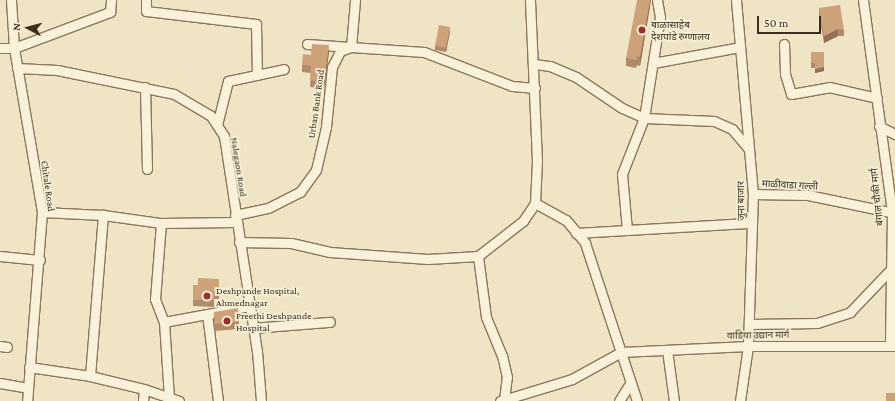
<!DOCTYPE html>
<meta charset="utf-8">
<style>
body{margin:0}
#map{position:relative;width:895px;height:401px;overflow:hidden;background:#efe5c5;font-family:"Crimson Pro","Noto Sans Devanagari",serif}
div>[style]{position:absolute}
.roads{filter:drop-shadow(1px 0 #8a775b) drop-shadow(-1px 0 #8a775b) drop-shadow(0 1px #8a775b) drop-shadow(0 -1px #8a775b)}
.minor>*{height:9px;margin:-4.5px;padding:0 4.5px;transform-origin:4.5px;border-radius:4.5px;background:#f9f1d9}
.wall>*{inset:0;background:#b08b6a}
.shaded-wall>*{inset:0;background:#907156}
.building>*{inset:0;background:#cda27b}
.dots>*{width:11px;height:11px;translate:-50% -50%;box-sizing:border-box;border:2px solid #f6eed5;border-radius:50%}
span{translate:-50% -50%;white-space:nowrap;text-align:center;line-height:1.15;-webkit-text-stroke:3.5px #f6eed5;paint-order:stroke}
.poi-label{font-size:10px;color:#3a2e1f}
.left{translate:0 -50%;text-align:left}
.street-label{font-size:10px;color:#3a2e1f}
.north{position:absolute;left:8px;top:8px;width:40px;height:40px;-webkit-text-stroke:3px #f6eed5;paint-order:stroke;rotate:276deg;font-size:11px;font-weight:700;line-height:16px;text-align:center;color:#3a2e1f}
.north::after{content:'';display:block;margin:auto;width:14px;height:18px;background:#3a2e1f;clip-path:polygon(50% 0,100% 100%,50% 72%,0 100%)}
.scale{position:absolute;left:757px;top:16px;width:64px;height:18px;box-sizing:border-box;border:2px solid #3a2e1f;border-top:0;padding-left:5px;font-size:12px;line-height:14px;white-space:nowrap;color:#3a2e1f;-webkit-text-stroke:3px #f6eed5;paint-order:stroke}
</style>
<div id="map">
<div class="roads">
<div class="minor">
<div style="left:11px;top:0;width:48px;rotate:86.4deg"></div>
<div style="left:14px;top:48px;width:166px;rotate:80.3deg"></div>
<div style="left:42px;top:212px;width:190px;rotate:94.5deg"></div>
<div style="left:146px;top:0;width:11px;rotate:90deg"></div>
<div style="left:146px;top:11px;width:111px;rotate:6.7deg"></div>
<div style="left:256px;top:24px;width:51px;rotate:88.9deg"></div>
<div style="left:736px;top:0;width:195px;rotate:85deg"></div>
<div style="left:753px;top:194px;width:152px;rotate:91.9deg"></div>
<div style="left:748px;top:346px;width:56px;rotate:98.3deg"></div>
<div style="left:863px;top:0;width:215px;rotate:82.2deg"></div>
<div style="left:892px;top:213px;width:132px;rotate:90.9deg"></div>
<div style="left:307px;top:44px;width:117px;rotate:3.9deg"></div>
<div style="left:424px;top:52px;width:94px;rotate:21.1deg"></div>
<div style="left:512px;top:86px;width:23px;rotate:5deg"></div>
<div style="left:784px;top:44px;width:30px;rotate:88deg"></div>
<div style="left:785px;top:74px;width:21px;rotate:73deg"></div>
<div style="left:791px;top:94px;width:39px;rotate:-10deg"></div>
<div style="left:829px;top:87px;width:49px;rotate:12.9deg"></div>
<div style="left:0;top:48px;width:14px"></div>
<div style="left:14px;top:48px;width:103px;rotate:-20.6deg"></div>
<div style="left:110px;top:12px;width:12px;rotate:-85deg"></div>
<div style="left:653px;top:63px;width:88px;rotate:-10.4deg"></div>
<div style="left:535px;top:64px;width:15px;rotate:8deg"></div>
<div style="left:550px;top:66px;width:28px;rotate:23deg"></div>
<div style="left:576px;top:77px;width:55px;rotate:34deg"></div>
<div style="left:622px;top:108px;width:24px;rotate:24deg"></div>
<div style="left:644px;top:118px;width:70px;rotate:2.5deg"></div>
<div style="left:714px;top:121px;width:20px;rotate:24deg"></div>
<div style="left:732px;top:129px;width:26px;rotate:50deg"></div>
<div style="left:17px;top:68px;width:40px;rotate:2.9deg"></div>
<div style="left:57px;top:70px;width:119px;rotate:11.6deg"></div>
<div style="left:174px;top:94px;width:43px;rotate:30.7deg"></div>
<div style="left:211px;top:116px;width:24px;rotate:57deg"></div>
<div style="left:224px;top:136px;width:218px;rotate:81.3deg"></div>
<div style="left:257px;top:351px;width:50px;rotate:85.4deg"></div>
<div style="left:145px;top:87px;width:82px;rotate:88.6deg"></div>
<div style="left:217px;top:125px;width:45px;rotate:-76deg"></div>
<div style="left:228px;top:81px;width:57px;rotate:-12.1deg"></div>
<div style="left:879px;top:126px;width:18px;rotate:27deg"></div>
<div style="left:753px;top:194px;width:55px;rotate:1deg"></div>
<div style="left:808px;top:195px;width:89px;rotate:11.7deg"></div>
<div style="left:535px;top:203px;width:35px;rotate:29deg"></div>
<div style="left:566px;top:220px;width:30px;rotate:50deg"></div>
<div style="left:585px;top:243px;width:166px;rotate:71.8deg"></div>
<div style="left:42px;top:212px;width:61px;rotate:2.8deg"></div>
<div style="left:103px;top:215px;width:59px;rotate:7.9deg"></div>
<div style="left:161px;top:223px;width:75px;rotate:-0.8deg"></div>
<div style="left:235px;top:215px;width:34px;rotate:-12deg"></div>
<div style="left:268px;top:208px;width:36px;rotate:-27deg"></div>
<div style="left:300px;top:192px;width:27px;rotate:-54deg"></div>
<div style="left:316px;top:170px;width:44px;rotate:-76.9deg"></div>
<div style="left:326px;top:127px;width:60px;rotate:-84.3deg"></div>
<div style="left:332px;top:67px;width:18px;rotate:-63deg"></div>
<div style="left:340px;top:51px;width:12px;rotate:-20deg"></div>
<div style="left:351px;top:47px;width:47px;rotate:-85.1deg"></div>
<div style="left:161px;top:223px;width:76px;rotate:94.5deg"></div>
<div style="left:155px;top:299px;width:25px;rotate:69deg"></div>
<div style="left:164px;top:322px;width:75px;rotate:86.2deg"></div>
<div style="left:627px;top:230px;width:56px;rotate:-95.1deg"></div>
<div style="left:622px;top:174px;width:60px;rotate:-68.6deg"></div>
<div style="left:644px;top:118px;width:102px;rotate:-81deg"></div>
<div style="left:660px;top:17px;width:17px;rotate:-100deg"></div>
<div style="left:576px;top:233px;width:176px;rotate:-3.3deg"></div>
<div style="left:239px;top:242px;width:52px;rotate:1.1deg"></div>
<div style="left:291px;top:243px;width:40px;rotate:13deg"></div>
<div style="left:330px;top:252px;width:98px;rotate:4.1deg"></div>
<div style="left:428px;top:259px;width:50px;rotate:-3.4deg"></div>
<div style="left:0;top:256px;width:40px;rotate:5.7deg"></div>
<div style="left:207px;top:314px;width:88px;rotate:82.8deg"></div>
<div style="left:164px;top:322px;width:87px;rotate:-10.5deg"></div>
<div style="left:749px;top:324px;width:68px;rotate:-0.8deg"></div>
<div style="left:817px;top:323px;width:35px;rotate:-18deg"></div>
<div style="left:850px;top:312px;width:61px;rotate:-46.3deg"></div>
<div style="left:253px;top:328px;width:77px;rotate:-4.5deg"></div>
<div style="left:0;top:346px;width:7px;rotate:8deg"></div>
<div style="left:667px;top:350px;width:51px;rotate:82.2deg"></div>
<div style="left:29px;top:367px;width:62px;rotate:8.4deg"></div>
<div style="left:90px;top:376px;width:56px;rotate:13.5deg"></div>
<div style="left:144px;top:389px;width:37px;rotate:19deg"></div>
<div style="left:90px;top:376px;width:162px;rotate:-85.4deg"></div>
<div style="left:0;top:383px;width:28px;rotate:10deg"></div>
<div style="left:504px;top:400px;width:23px;rotate:-83deg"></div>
<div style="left:507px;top:377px;width:22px;rotate:-103deg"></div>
<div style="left:502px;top:356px;width:42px;rotate:-112.3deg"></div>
<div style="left:486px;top:317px;width:62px;rotate:-97.5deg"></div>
<div style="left:478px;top:256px;width:57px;rotate:-37.9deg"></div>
<div style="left:523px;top:221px;width:22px;rotate:-56deg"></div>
<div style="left:535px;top:203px;width:42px;rotate:-87.3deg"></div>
<div style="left:537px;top:161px;width:161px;rotate:-92.5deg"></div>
<div style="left:143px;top:401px;width:12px;rotate:-85deg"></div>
<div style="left:500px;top:401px;width:75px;rotate:-17deg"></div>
<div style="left:572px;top:379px;width:56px;rotate:-28.9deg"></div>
<div style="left:621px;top:352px;width:127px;rotate:-2.7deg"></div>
<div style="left:748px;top:346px;width:147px"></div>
<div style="left:619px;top:401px;width:22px;rotate:-58deg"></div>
</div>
</div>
<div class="wall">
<div style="clip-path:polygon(651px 0,640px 66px,637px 65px,636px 68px,626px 66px,626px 58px)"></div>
<div style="clip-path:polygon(819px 8px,844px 30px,844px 36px,838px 36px,824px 43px,819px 15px)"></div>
<div style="clip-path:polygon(450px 31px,446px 52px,435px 50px,435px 46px)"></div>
<div style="clip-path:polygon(329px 52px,324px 88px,310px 87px,311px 73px,302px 72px,302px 65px,311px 55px)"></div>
<div style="clip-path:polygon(811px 52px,824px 52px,824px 71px,815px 73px,815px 68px,811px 68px)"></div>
<div style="clip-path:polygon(219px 279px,219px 299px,214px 299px,214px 307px,193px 306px,193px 285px,198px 285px)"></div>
<div style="clip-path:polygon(214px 312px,239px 322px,239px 329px,215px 331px,214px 319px)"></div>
</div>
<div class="shaded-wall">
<div style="clip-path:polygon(650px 0,651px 0,640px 66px,640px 57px)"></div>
<div style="clip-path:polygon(450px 27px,450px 31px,446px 52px,446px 48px)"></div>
<div style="clip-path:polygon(838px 29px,838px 36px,824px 43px,824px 36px)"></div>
<div style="clip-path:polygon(329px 45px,329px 52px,324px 88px,324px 82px)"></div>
<div style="clip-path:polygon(824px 67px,824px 71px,815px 73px,815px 69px)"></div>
</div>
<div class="building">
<div style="clip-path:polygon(637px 0,650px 0,640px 57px,637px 56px,636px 60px,626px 58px)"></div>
<div style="clip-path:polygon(840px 5px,844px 30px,838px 29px,824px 36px,819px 8px)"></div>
<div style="clip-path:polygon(439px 25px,450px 27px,446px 48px,435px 46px)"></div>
<div style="clip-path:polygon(312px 44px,329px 45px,324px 82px,310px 80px,311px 66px,302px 65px,303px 54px,311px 55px)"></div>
<div style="clip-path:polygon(811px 52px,824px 52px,824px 67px,815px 69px,815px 63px,811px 63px)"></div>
<div style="clip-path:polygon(198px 278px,219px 279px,219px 292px,214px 292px,214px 300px,193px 300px,193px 285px,198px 285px)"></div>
<div style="clip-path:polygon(238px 308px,239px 322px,215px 324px,214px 312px)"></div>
<div style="clip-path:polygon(886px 393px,895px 393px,895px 401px,886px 401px)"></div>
</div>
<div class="dots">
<div style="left:642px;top:30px;background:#99312b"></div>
<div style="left:207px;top:296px;background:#99312b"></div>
<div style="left:227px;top:321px;background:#99312b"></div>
</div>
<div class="poi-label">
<span class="left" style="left:651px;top:30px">बाळासाहेब<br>देशपांडे रुग्णालय</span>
<span class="left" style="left:216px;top:296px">Deshpande Hospital,<br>Ahmednagar</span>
<span class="left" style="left:236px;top:321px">Preethi Deshpande<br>Hospital</span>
</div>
<div class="street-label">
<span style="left:316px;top:104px;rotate:-82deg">Urban Bank Road</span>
<span style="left:239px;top:167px;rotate:81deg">Nalegaon Road</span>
<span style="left:790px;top:185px;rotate:3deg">माळीवाडा गल्ली</span>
<span style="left:48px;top:186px;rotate:82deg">Chitale Road</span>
<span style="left:877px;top:197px;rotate:-96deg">बंगाल चौकी मार्ग</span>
<span style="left:741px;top:201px;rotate:-91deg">जुना बाजार</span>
<span style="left:758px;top:335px;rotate:-1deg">वाडिया उद्यान मार्ग</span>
</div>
<div class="north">N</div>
<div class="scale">50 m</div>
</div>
